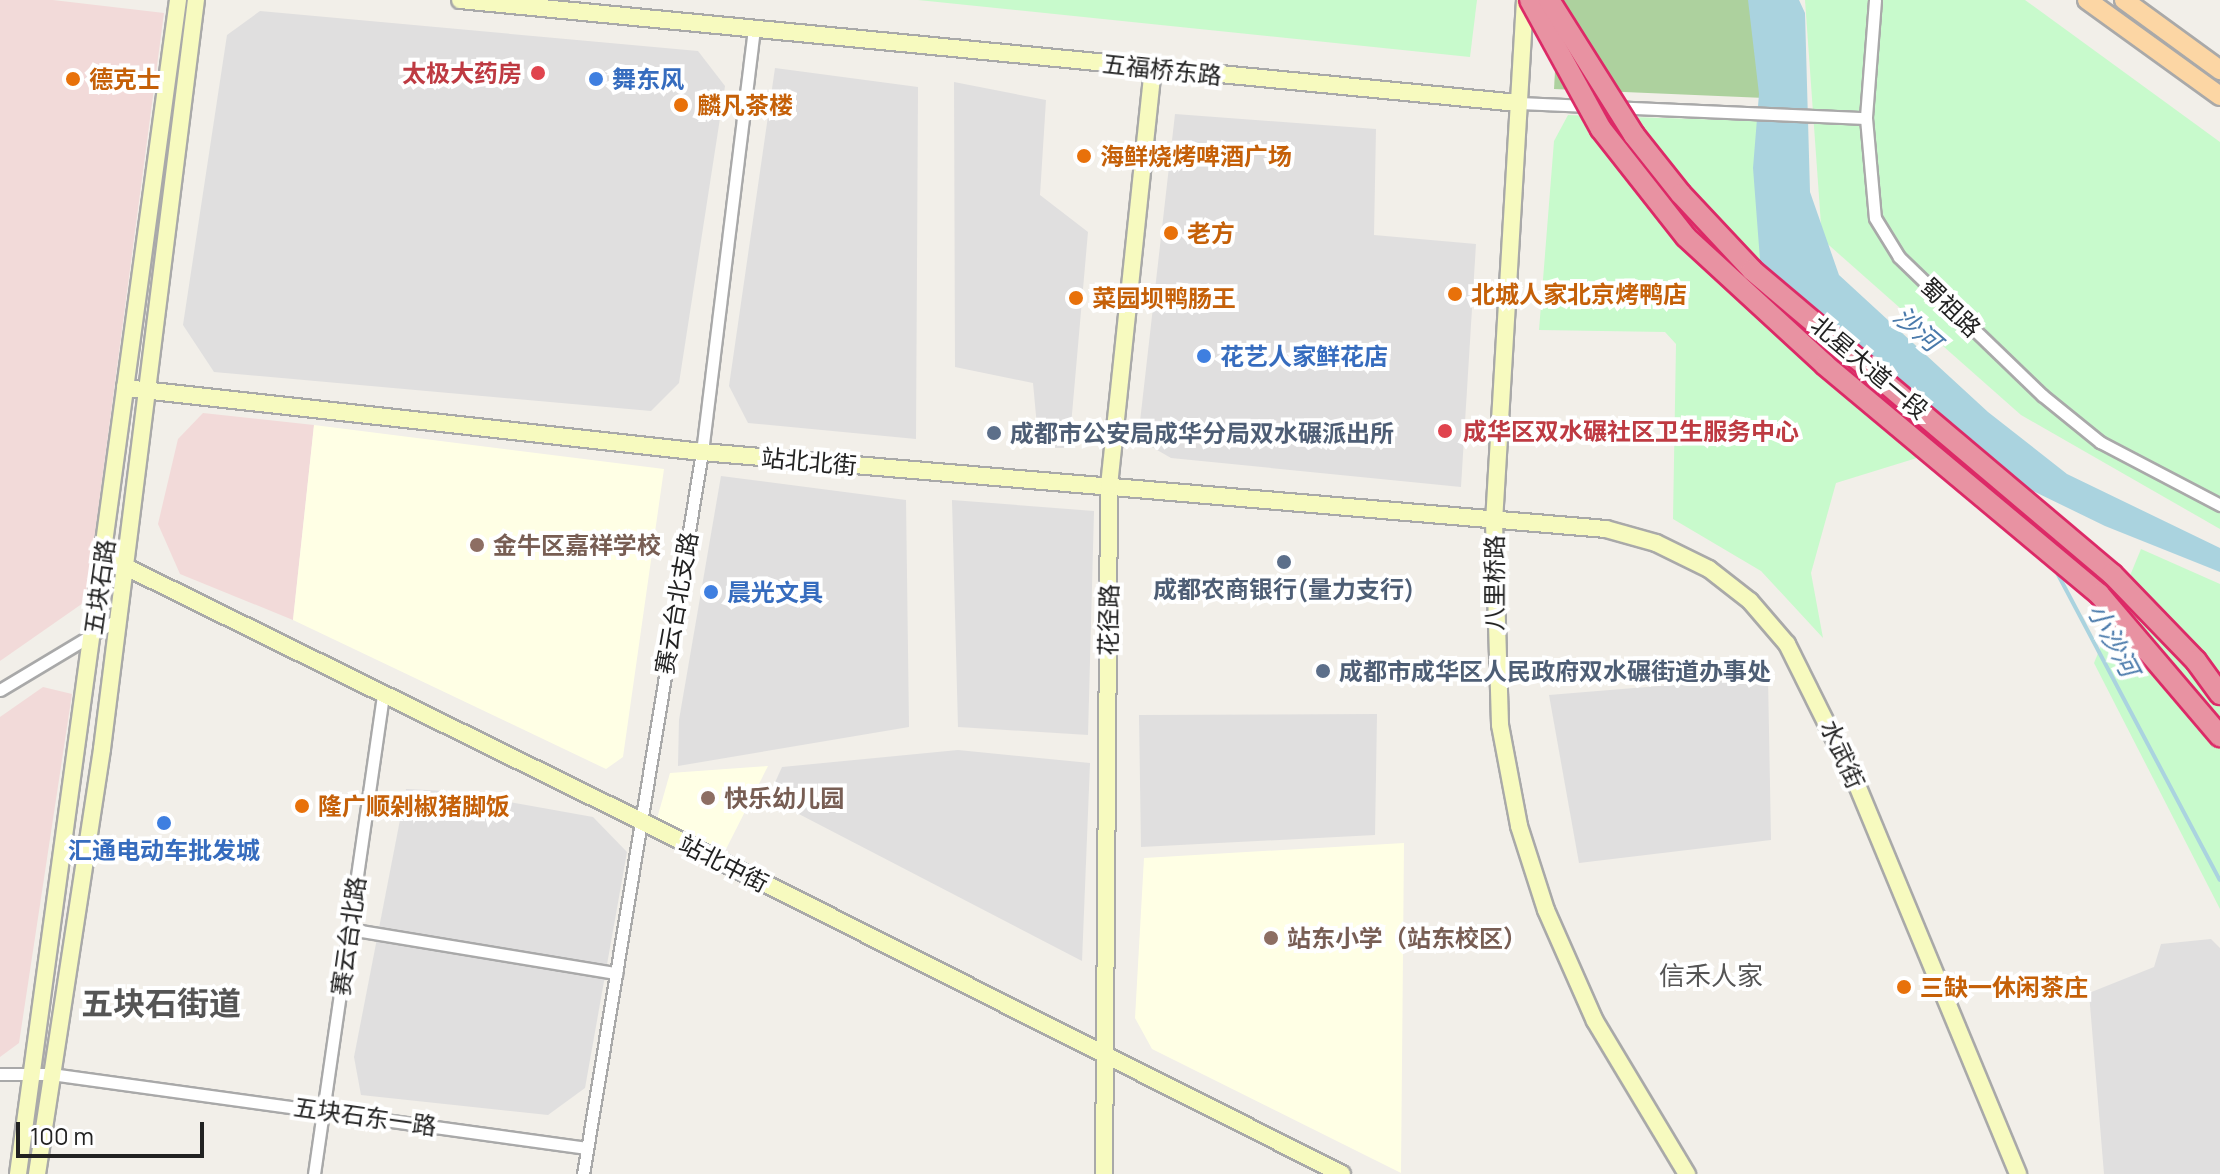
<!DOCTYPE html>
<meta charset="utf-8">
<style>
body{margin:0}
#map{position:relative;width:2220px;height:1174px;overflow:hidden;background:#f2efe9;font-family:Manrope,"Noto Sans SC",sans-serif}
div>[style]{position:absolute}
.residential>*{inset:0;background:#e0dfdf}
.commercial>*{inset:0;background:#f2dad9}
.education>*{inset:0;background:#ffffe5}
.forest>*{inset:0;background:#add19e}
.park>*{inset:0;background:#c8facc}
.water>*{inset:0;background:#aad3df}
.stream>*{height:4px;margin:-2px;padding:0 2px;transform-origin:2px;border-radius:2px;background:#aad3df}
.roads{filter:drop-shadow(2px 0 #a9a9a9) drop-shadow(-2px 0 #a9a9a9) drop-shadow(0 2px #a9a9a9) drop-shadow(0 -2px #a9a9a9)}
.street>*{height:11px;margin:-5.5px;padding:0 5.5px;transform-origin:5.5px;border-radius:5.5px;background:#fff}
.secondary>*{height:16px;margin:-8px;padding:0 8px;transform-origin:8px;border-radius:8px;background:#f7fabf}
.primary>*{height:18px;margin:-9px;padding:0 9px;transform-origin:9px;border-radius:9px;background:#fcd6a4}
.bridges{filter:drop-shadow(2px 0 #dc2a67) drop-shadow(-2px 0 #dc2a67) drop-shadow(0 2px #dc2a67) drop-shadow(0 -2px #dc2a67)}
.highway-bridge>*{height:20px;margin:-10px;padding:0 10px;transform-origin:10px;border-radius:10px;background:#e892a2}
.dots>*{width:22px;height:22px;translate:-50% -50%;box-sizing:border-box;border:4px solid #fff;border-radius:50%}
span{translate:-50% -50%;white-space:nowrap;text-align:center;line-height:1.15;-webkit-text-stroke:8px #fff;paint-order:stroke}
.street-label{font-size:24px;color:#222}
.health-label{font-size:24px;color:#be3a42;font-weight:700}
.right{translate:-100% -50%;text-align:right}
.left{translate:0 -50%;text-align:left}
.food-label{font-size:24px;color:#c56008;font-weight:700}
.shop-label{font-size:24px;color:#366cbe;font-weight:700}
.service-label{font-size:24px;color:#4e5e75;font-weight:700}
.education-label{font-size:24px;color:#785e54;font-weight:700}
.water-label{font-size:26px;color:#4a7aab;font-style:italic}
.neighbourhood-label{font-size:26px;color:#555}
.district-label{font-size:32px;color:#555;font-weight:700}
.scale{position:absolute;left:16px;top:1122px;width:188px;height:36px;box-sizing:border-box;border:4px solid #222;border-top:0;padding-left:10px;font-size:24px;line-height:28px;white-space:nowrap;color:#222;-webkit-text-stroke:6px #fff;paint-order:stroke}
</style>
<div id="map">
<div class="residential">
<div style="clip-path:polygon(260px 11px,698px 51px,725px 86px,679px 383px,651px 411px,214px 372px,183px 325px,227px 35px)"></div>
<div style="clip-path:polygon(775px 68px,918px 87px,916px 439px,748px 423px,729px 386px)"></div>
<div style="clip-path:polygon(954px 82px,1046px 100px,1040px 195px,1088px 232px,1069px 448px,1039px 448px,1033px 383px,955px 367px)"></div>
<div style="clip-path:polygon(1175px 114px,1376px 129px,1374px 235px,1476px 244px,1461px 487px,1171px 458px,1138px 439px)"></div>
<div style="clip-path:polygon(721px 476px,906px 500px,909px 727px,678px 766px,679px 720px)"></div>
<div style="clip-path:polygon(952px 500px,1094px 511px,1088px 735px,958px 727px)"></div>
<div style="clip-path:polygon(1768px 677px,1771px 840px,1579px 863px,1549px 695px)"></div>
<div style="clip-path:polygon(1377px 714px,1375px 835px,1141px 847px,1139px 715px)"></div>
<div style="clip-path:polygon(958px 750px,1090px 763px,1082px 961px,768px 798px,782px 767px)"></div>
<div style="clip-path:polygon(406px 789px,447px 791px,593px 817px,627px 852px,585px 1088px,548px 1115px,361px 1095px,354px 1057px)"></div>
<div style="clip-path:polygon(2211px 939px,2220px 948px,2220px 1174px,2104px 1174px,2089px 993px,2154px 967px,2161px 944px)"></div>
</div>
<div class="commercial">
<div style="clip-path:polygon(0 0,53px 0,164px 13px,86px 601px,0 661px)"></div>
<div style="clip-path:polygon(203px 413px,314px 425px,293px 620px,180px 574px,158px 524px,178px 439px)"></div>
<div style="clip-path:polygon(43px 687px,72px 694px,19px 1043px,0 1057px,0 717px)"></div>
</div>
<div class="education">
<div style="clip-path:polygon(314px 425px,664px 469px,623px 757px,606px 769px,293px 620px)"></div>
<div style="clip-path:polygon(768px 766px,723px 855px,656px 822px,670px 773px)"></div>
<div style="clip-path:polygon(1404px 843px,1401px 1173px,1152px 1049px,1135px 1018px,1144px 858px)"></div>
</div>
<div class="forest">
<div style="clip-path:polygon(1559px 0,1756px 0,1765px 98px,1554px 89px)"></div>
</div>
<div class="park">
<div style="clip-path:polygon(918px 0,1477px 0,1470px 57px)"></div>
<div style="clip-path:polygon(1805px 0,2025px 0,2220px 142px,2220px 529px,2021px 415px,1822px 239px)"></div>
<div style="clip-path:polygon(1568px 115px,1759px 121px,1777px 238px,1975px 440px,1836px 483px,1811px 573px,1823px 638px,1761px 571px,1673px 519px,1676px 344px,1665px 332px,1539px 330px,1554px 141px)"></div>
<div style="clip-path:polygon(2141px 549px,2220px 584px,2220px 909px,2094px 663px)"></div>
</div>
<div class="water">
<div style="clip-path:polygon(1748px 0,1799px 0,1805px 13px,1810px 192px,1839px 275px,1988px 412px,2067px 474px,2220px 548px,2220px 572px,2105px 526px,1953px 452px,1762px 286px,1753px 168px,1759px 94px)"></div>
</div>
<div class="stream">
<div style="left:2023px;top:510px;width:19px;rotate:62deg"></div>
<div style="left:2054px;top:567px;width:354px;rotate:62.1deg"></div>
</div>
<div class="roads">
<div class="street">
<div style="left:1875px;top:0;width:118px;rotate:94.4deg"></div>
<div style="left:1866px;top:118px;width:100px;rotate:84.9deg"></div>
<div style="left:1875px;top:218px;width:46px;rotate:58.4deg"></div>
<div style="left:1899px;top:257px;width:199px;rotate:44deg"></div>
<div style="left:2042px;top:395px;width:75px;rotate:39deg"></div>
<div style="left:2100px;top:442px;width:136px;rotate:27.7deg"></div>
<div style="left:1519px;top:103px;width:347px;rotate:2.5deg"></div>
<div style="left:0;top:690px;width:138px;rotate:-31deg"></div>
<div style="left:349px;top:929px;width:271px;rotate:9.4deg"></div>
<div style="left:0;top:1074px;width:51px"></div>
<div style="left:51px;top:1074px;width:541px;rotate:7.86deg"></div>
<div style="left:314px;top:1174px;width:481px;rotate:-81.8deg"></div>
<div style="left:583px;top:1174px;width:732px;rotate:-80.64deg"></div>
<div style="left:702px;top:452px;width:426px;rotate:-83deg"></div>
</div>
<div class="secondary">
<div style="left:460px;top:0;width:1064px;rotate:5.56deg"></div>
<div style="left:1525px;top:0;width:523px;rotate:93.4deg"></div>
<div style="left:1494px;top:522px;width:203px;rotate:88.3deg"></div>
<div style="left:1500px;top:725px;width:103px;rotate:79.3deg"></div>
<div style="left:1519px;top:826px;width:88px;rotate:72.2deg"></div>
<div style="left:1546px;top:910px;width:121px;rotate:66.2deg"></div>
<div style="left:1595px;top:1021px;width:179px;rotate:59deg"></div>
<div style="left:125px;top:388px;width:581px;rotate:6.33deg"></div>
<div style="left:702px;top:452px;width:907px;rotate:4.87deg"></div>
<div style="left:1606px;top:529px;width:52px;rotate:15.6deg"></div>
<div style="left:1656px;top:543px;width:59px;rotate:26.1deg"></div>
<div style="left:1709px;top:569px;width:52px;rotate:38deg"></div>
<div style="left:1750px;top:601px;width:57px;rotate:49.3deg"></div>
<div style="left:1787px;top:644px;width:157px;rotate:63.6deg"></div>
<div style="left:1857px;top:785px;width:421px;rotate:67.5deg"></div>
<div style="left:102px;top:561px;width:25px;rotate:14deg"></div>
<div style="left:126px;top:567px;width:572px;rotate:26.25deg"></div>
<div style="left:639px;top:820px;width:787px;rotate:26.73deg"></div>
<div style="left:18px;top:1174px;width:1185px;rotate:-82.24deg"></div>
<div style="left:37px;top:1174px;width:430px;rotate:-81.3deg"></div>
<div style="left:102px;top:749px;width:755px;rotate:-82.85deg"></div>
<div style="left:1104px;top:1174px;width:688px;rotate:-89.58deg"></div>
<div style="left:1109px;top:486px;width:420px;rotate:-84deg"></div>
</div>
<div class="primary">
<div style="left:2087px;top:0;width:164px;rotate:35.8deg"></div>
<div style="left:2124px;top:0;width:119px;rotate:36.1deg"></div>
</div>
</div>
<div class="bridges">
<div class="highway-bridge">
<div style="left:1530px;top:0;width:147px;rotate:61.2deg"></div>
<div style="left:1601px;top:129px;width:137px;rotate:51.8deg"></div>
<div style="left:1686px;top:237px;width:189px;rotate:42.6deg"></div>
<div style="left:1825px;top:365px;width:357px;rotate:39.9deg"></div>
<div style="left:2099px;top:594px;width:187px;rotate:49.6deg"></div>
<div style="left:1549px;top:0;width:160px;rotate:57.8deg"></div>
<div style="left:1634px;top:135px;width:75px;rotate:51.5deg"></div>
<div style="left:1681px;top:194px;width:104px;rotate:46.9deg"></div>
<div style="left:1752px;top:270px;width:471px;rotate:40.2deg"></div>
<div style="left:2112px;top:574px;width:121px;rotate:46deg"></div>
<div style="left:2196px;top:661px;width:41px;rotate:54deg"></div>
</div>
</div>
<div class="dots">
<div style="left:538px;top:73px;background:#e0444e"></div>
<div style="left:73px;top:79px;background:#e8710a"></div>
<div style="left:596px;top:79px;background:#3f7fe0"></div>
<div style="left:681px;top:105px;background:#e8710a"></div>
<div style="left:1084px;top:156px;background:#e8710a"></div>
<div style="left:1171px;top:233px;background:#e8710a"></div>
<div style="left:1455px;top:294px;background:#e8710a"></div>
<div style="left:1076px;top:298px;background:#e8710a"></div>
<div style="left:1204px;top:356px;background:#3f7fe0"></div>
<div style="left:1445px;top:431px;background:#e0444e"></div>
<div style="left:994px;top:433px;background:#5c6f8a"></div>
<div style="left:477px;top:545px;background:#8d6e63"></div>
<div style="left:1284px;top:562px;background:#5c6f8a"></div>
<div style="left:711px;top:592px;background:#3f7fe0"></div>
<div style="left:1323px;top:671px;background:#5c6f8a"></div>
<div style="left:708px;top:798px;background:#8d6e63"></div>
<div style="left:302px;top:806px;background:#e8710a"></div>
<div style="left:164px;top:823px;background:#3f7fe0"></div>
<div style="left:1271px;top:938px;background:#8d6e63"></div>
<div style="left:1904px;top:987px;background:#e8710a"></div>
</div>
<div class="street-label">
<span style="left:1162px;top:69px;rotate:6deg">五福桥东路</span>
<span style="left:1951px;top:307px;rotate:44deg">蜀祖路</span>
<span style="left:1870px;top:367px;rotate:40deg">北星大道一段</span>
<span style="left:809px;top:461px;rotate:5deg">站北北街</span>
<span style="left:1494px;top:583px;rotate:-90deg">八里桥路</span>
<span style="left:99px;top:587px;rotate:-82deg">五块石路</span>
<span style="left:676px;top:603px;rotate:-80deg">赛云台北支路</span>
<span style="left:1108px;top:620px;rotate:-89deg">花径路</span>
<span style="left:1843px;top:754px;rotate:66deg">水武街</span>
<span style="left:724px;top:863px;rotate:27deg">站北中街</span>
<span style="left:348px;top:936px;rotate:-82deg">赛云台北路</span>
<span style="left:365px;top:1116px;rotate:8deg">五块石东一路</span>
</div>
<div class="health-label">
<span class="right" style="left:522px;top:73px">太极大药房</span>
<span class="left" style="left:1463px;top:431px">成华区双水碾社区卫生服务中心</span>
</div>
<div class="food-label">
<span class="left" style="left:89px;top:79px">德克士</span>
<span class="left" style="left:697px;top:105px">麟凡茶楼</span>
<span class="left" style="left:1100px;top:156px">海鲜烧烤啤酒广场</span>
<span class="left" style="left:1187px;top:233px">老方</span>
<span class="left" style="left:1471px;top:294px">北城人家北京烤鸭店</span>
<span class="left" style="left:1092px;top:298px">菜园坝鸭肠王</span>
<span class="left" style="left:318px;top:806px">隆广顺剁椒猪脚饭</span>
<span class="left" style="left:1920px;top:987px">三缺一休闲茶庄</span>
</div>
<div class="shop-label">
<span class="left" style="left:612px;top:79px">舞东风</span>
<span class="left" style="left:1220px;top:356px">花艺人家鲜花店</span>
<span class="left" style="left:727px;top:592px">晨光文具</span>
<span style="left:164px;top:850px">汇通电动车批发城</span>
</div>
<div class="service-label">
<span class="left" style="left:1010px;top:433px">成都市公安局成华分局双水碾派出所</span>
<span style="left:1284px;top:589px">成都农商银行(量力支行)</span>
<span class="left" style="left:1339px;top:671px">成都市成华区人民政府双水碾街道办事处</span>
</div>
<div class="education-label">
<span class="left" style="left:493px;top:545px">金牛区嘉祥学校</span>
<span class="left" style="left:724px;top:798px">快乐幼儿园</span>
<span class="left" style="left:1287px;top:938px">站东小学（站东校区）</span>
</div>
<div class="water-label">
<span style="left:1917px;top:329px;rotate:41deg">沙河</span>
<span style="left:2113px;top:640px;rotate:62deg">小沙河</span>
</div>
<div class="neighbourhood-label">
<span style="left:1711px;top:976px">信禾人家</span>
</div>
<div class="district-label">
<span style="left:161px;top:1003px">五块石街道</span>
</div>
<div class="scale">100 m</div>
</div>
